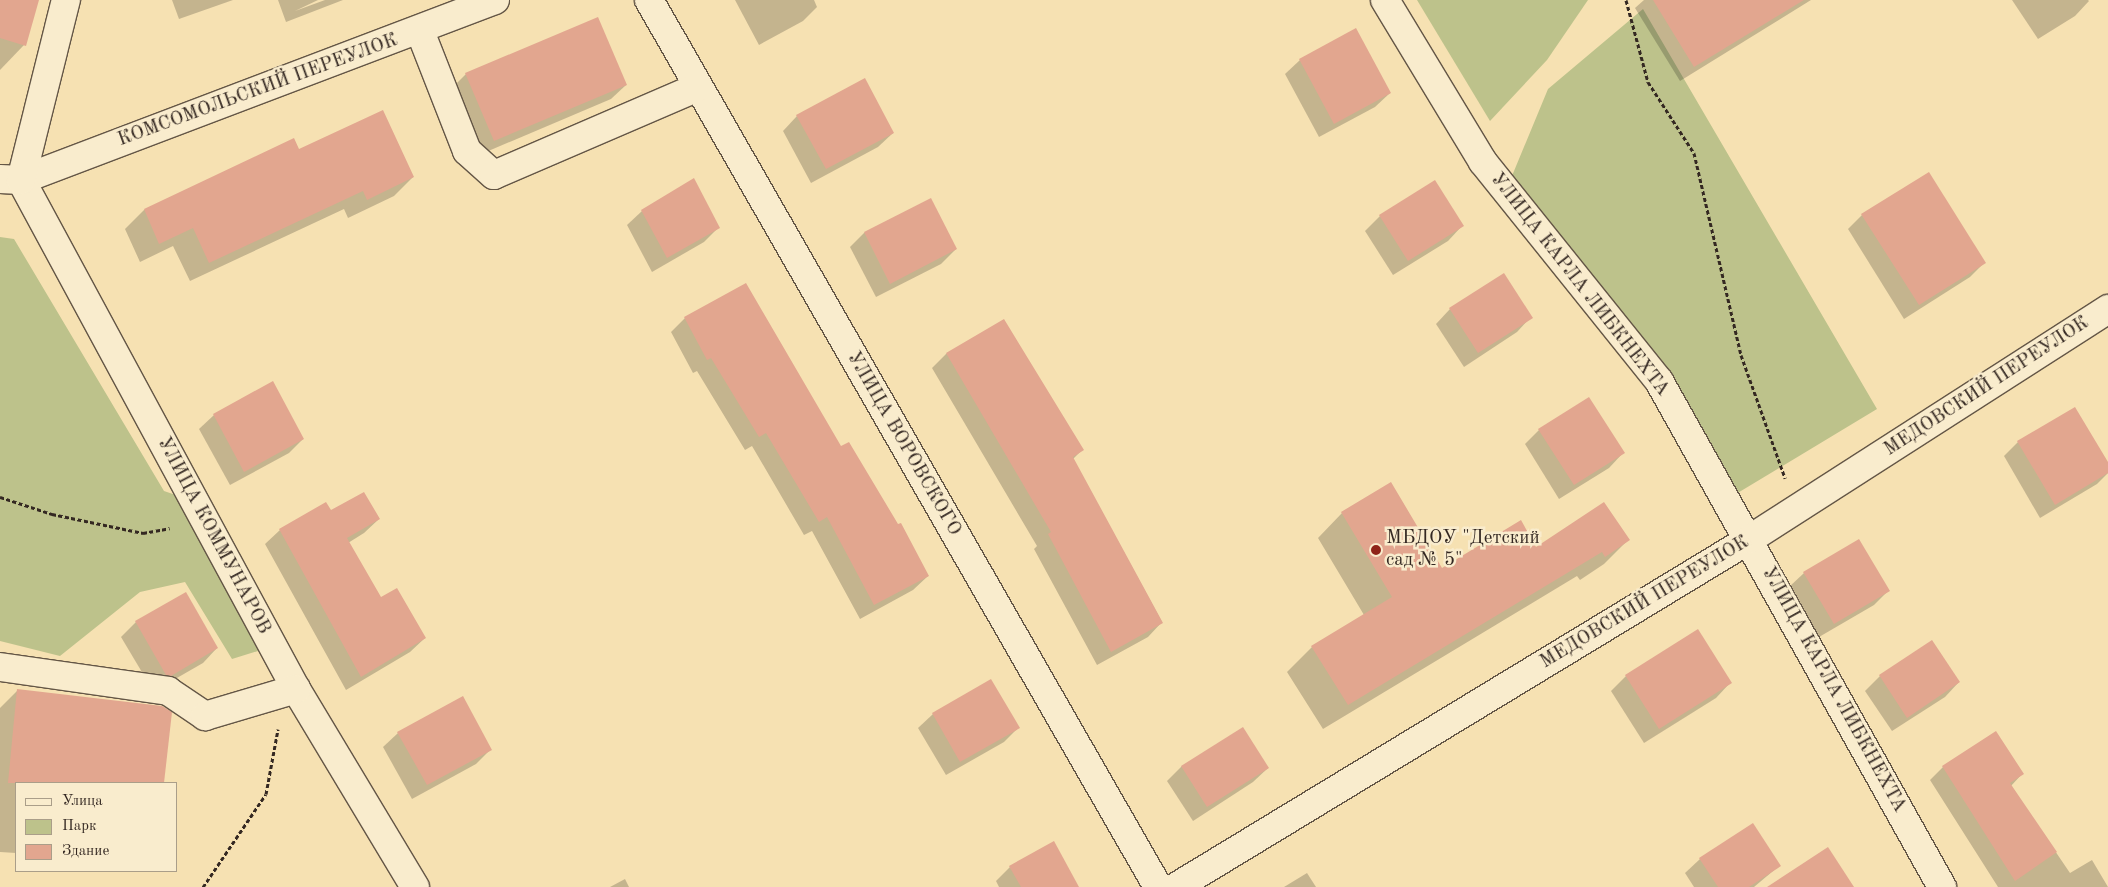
<!DOCTYPE html>
<meta charset="utf-8">
<style>
body{margin:0}
#map{position:relative;width:2108px;height:887px;overflow:hidden;background:#f6e1b2;font-family:"Old Standard TT",serif}
div>[style]{position:absolute}
.green>*{inset:0;background:#bdc28b}
.shadow>*{inset:0;background:#0003}
.building>*{inset:0;background:#e2a68f}
.path>*{height:3px;margin-top:-1.5px;transform-origin:0;background:repeating-linear-gradient(90deg,#342822 0 4px,transparent 0 6.5px)}
.roads{filter:drop-shadow(1px 0 #645646) drop-shadow(-1px 0 #645646) drop-shadow(0 1px #645646) drop-shadow(0 -1px #645646)}
.minor>*{height:28px;margin:-14px;padding:0 14px;transform-origin:14px;border-radius:14px;background:#f9eccd}
.dots>*{width:14px;height:14px;translate:-50% -50%;box-sizing:border-box;border:2px solid #f9eccd;border-radius:50%}
span{translate:-50% -50%;white-space:nowrap;text-align:center;line-height:1.15;-webkit-text-stroke:5px #f9eccd;paint-order:stroke}
.street-label{font-size:19px;color:#342822}
.poi-label{font-size:19px;color:#342822}
.left{translate:0 -50%;text-align:left}
.legend{position:absolute;left:15px;top:782px;width:162px;height:90px;box-sizing:border-box;background:#f9eccd;border:1px solid #aa9e89;margin:0;padding:6px 9px;list-style:none;font-size:15px;color:#342822}
.legend li{display:flex;align-items:center;gap:10px;height:25px}
.legend b{width:25px;border:1px solid #aa9e89}
</style>
<div id="map">
<div class="green">
<div style="clip-path:polygon(1417px 0,1588px 0,1547px 60px,1490px 121px)"></div>
<div style="clip-path:polygon(1643px 9px,1877px 409px,1716px 506px,1665px 377px,1507px 188px,1548px 89px)"></div>
<div style="clip-path:polygon(0 237px,14px 239px,164px 491px,202px 504px,268px 619px,258px 651px,232px 659px,185px 582px,140px 592px,60px 656px,0 641px)"></div>
</div>
<div class="shadow">
<div style="clip-path:polygon(0 0,38px 0,24px 45px,0 70px)"></div>
<div style="clip-path:polygon(172px 0,233px 0,179px 19px)"></div>
<div style="clip-path:polygon(278px 0,318px 0,295px 11px,325px 0,343px 0,286px 22px)"></div>
<div style="clip-path:polygon(735px 0,814px 0,817px 7px,803px 21px,759px 45px)"></div>
<div style="clip-path:polygon(1644px 0,1811px 0,1680px 81px,1635px 8px)"></div>
<div style="clip-path:polygon(2012px 0,2088px 0,2089px 1px,2075px 16px,2038px 39px)"></div>
<div style="clip-path:polygon(598px 19px,626px 85px,611px 99px,479px 155px,451px 89px,466px 74px)"></div>
<div style="clip-path:polygon(1300px 60px,1390px 93px,1375px 107px,1319px 137px,1285px 74px)"></div>
<div style="clip-path:polygon(797px 116px,893px 133px,878px 147px,811px 183px,783px 131px)"></div>
<div style="clip-path:polygon(298px 151px,413px 177px,394px 196px,348px 218px,344px 209px,190px 281px,173px 246px,140px 262px,125px 229px,144px 210px)"></div>
<div style="clip-path:polygon(1434px 182px,1462px 226px,1448px 241px,1393px 275px,1365px 231px,1380px 216px)"></div>
<div style="clip-path:polygon(930px 200px,956px 249px,941px 264px,876px 297px,850px 247px,864px 233px)"></div>
<div style="clip-path:polygon(642px 211px,718px 228px,704px 242px,652px 272px,627px 225px)"></div>
<div style="clip-path:polygon(1862px 215px,1984px 263px,1970px 277px,1904px 319px,1848px 229px)"></div>
<div style="clip-path:polygon(1450px 309px,1531px 317px,1517px 332px,1464px 367px,1436px 324px)"></div>
<div style="clip-path:polygon(685px 318px,841px 448px,928px 576px,913px 590px,860px 619px,812px 531px,804px 535px,752px 446px,745px 450px,697px 371px,693px 373px,671px 332px)"></div>
<div style="clip-path:polygon(1003px 321px,1082px 450px,1073px 459px,1162px 622px,1148px 637px,1097px 665px,1034px 549px,1037px 546px,932px 368px,946px 354px)"></div>
<div style="clip-path:polygon(214px 415px,303px 439px,289px 453px,230px 485px,199px 429px)"></div>
<div style="clip-path:polygon(1539px 430px,1623px 453px,1609px 468px,1559px 499px,1525px 444px)"></div>
<div style="clip-path:polygon(2018px 442px,2108px 465px,2108px 473px,2097px 484px,2040px 518px,2004px 456px)"></div>
<div style="clip-path:polygon(330px 512px,379px 519px,364px 533px,348px 543px,381px 599px,425px 638px,410px 652px,346px 690px,265px 544px,280px 530px)"></div>
<div style="clip-path:polygon(1342px 513px,1442px 569px,1536px 549px,1629px 539px,1604px 564px,1580px 580px,1577px 576px,1323px 729px,1287px 672px,1312px 647px,1364px 615px,1318px 538px)"></div>
<div style="clip-path:polygon(1804px 573px,1888px 591px,1874px 605px,1819px 637px,1789px 587px)"></div>
<div style="clip-path:polygon(185px 594px,217px 648px,203px 663px,156px 690px,152px 689px,121px 637px,136px 622px)"></div>
<div style="clip-path:polygon(1697px 631px,1730px 683px,1716px 698px,1644px 743px,1611px 691px,1626px 676px)"></div>
<div style="clip-path:polygon(1932px 641px,1959px 682px,1945px 697px,1892px 731px,1865px 691px,1880px 676px)"></div>
<div style="clip-path:polygon(18px 690px,170px 713px,163px 783px,16px 783px,16px 853px,0 852px,0 708px)"></div>
<div style="clip-path:polygon(933px 714px,1018px 728px,1004px 742px,946px 775px,918px 728px)"></div>
<div style="clip-path:polygon(398px 733px,491px 749px,476px 764px,412px 799px,383px 747px)"></div>
<div style="clip-path:polygon(1995px 733px,2022px 774px,2011px 786px,2070px 873px,2092px 860px,2108px 887px,1998px 887px,1930px 780px,1943px 767px)"></div>
<div style="clip-path:polygon(1182px 766px,1268px 768px,1253px 782px,1193px 821px,1167px 781px)"></div>
<div style="clip-path:polygon(1752px 825px,1779px 866px,1754px 887px,1694px 887px,1685px 873px,1700px 859px)"></div>
<div style="clip-path:polygon(1010px 867px,1078px 887px,999px 887px,996px 881px)"></div>
<div style="clip-path:polygon(1307px 873px,1316px 887px,1284px 887px)"></div>
<div style="clip-path:polygon(625px 879px,629px 887px,610px 887px)"></div>
</div>
<div class="building">
<div style="clip-path:polygon(0 0,39px 0,26px 46px,0 38px)"></div>
<div style="clip-path:polygon(1653px 0,1804px 0,1694px 67px)"></div>
<div style="clip-path:polygon(598px 17px,627px 85px,494px 141px,465px 73px)"></div>
<div style="clip-path:polygon(1356px 28px,1391px 93px,1334px 124px,1299px 59px)"></div>
<div style="clip-path:polygon(865px 78px,894px 133px,826px 169px,796px 115px)"></div>
<div style="clip-path:polygon(383px 110px,414px 177px,367px 200px,363px 191px,209px 263px,193px 228px,159px 244px,144px 209px,294px 138px,299px 149px)"></div>
<div style="clip-path:polygon(1929px 172px,1986px 263px,1919px 305px,1861px 214px)"></div>
<div style="clip-path:polygon(694px 178px,720px 228px,667px 258px,641px 210px)"></div>
<div style="clip-path:polygon(1435px 180px,1464px 226px,1408px 261px,1379px 215px)"></div>
<div style="clip-path:polygon(931px 198px,957px 249px,890px 284px,864px 232px)"></div>
<div style="clip-path:polygon(1504px 273px,1533px 318px,1478px 353px,1449px 308px)"></div>
<div style="clip-path:polygon(746px 283px,841px 446px,849px 442px,898px 524px,901px 523px,929px 576px,874px 605px,827px 517px,819px 522px,766px 433px,759px 437px,711px 358px,707px 360px,684px 317px)"></div>
<div style="clip-path:polygon(1004px 319px,1084px 450px,1073px 457px,1163px 623px,1111px 652px,1048px 534px,1051px 532px,946px 353px)"></div>
<div style="clip-path:polygon(273px 381px,304px 439px,244px 472px,213px 414px)"></div>
<div style="clip-path:polygon(1589px 397px,1625px 453px,1574px 485px,1538px 429px)"></div>
<div style="clip-path:polygon(2075px 407px,2108px 462px,2108px 473px,2055px 505px,2017px 441px)"></div>
<div style="clip-path:polygon(1391px 482px,1442px 568px,1521px 520px,1536px 547px,1604px 502px,1630px 540px,1605px 557px,1602px 552px,1348px 705px,1311px 646px,1392px 597px,1341px 512px)"></div>
<div style="clip-path:polygon(364px 492px,380px 519px,347px 538px,381px 597px,397px 588px,426px 638px,361px 677px,279px 529px,326px 502px,331px 510px)"></div>
<div style="clip-path:polygon(1859px 539px,1890px 591px,1834px 624px,1803px 572px)"></div>
<div style="clip-path:polygon(186px 592px,218px 648px,171px 676px,166px 675px,135px 621px)"></div>
<div style="clip-path:polygon(1698px 629px,1732px 683px,1659px 729px,1625px 675px)"></div>
<div style="clip-path:polygon(1932px 640px,1960px 682px,1907px 718px,1879px 675px)"></div>
<div style="clip-path:polygon(991px 679px,1020px 728px,960px 762px,932px 713px)"></div>
<div style="clip-path:polygon(17px 689px,162px 706px,172px 712px,164px 783px,8px 783px)"></div>
<div style="clip-path:polygon(463px 696px,492px 750px,427px 785px,397px 732px)"></div>
<div style="clip-path:polygon(1243px 727px,1269px 768px,1207px 807px,1181px 766px)"></div>
<div style="clip-path:polygon(1996px 731px,2024px 774px,2010px 783px,2057px 852px,2015px 881px,1942px 766px)"></div>
<div style="clip-path:polygon(1753px 823px,1781px 866px,1749px 887px,1718px 887px,1699px 858px)"></div>
<div style="clip-path:polygon(1054px 841px,1079px 887px,1021px 887px,1009px 866px)"></div>
<div style="clip-path:polygon(1828px 847px,1854px 887px,1767px 887px)"></div>
</div>
<div class="path">
<div style="left:1626px;top:0;width:85px;rotate:75deg"></div>
<div style="left:1648px;top:82px;width:85px;rotate:57.1deg"></div>
<div style="left:1694px;top:153px;width:207px;rotate:76.9deg"></div>
<div style="left:1741px;top:355px;width:131px;rotate:70.3deg"></div>
<div style="left:0;top:497px;width:55px;rotate:18.1deg"></div>
<div style="left:52px;top:514px;width:93px;rotate:11.8deg"></div>
<div style="left:143px;top:533px;width:27px;rotate:-10deg"></div>
<div style="left:203px;top:887px;width:112px;rotate:-55.9deg"></div>
<div style="left:266px;top:794px;width:66px;rotate:-79.5deg"></div>
</div>
<div class="roads">
<div class="minor">
<div style="left:649px;top:0;width:1023px;rotate:60.15deg"></div>
<div style="left:1385px;top:0;width:189px;rotate:58.8deg"></div>
<div style="left:1483px;top:162px;width:281px;rotate:51.2deg"></div>
<div style="left:1659px;top:381px;width:580px;rotate:60.78deg"></div>
<div style="left:420px;top:31px;width:129px;rotate:68.6deg"></div>
<div style="left:467px;top:151px;width:36px;rotate:42deg"></div>
<div style="left:494px;top:175px;width:222px;rotate:-23.3deg"></div>
<div style="left:0;top:179px;width:21px;rotate:3deg"></div>
<div style="left:21px;top:180px;width:507px;rotate:-20.79deg"></div>
<div style="left:21px;top:180px;width:579px;rotate:61.62deg"></div>
<div style="left:296px;top:689px;width:231px;rotate:59deg"></div>
<div style="left:21px;top:180px;width:186px;rotate:-76deg"></div>
<div style="left:0;top:667px;width:170px;rotate:8.1deg"></div>
<div style="left:168px;top:691px;width:45px;rotate:34deg"></div>
<div style="left:205px;top:716px;width:95px;rotate:-16.5deg"></div>
<div style="left:1176px;top:887px;width:671px;rotate:-31.23deg"></div>
<div style="left:1750px;top:539px;width:426px;rotate:-32.7deg"></div>
</div>
</div>
<div class="dots">
<div style="left:1376px;top:550px;background:#8f2418"></div>
</div>
<div class="street-label">
<span style="left:258px;top:91px;rotate:-20deg">КОМСОМОЛЬСКИЙ ПЕРЕУЛОК</span>
<span style="left:1579px;top:285px;rotate:52deg">УЛИЦА КАРЛА ЛИБКНЕХТА</span>
<span style="left:1987px;top:387px;rotate:-33deg">МЕДОВСКИЙ ПЕРЕУЛОК</span>
<span style="left:903px;top:444px;rotate:60deg">УЛИЦА ВОРОВСКОГО</span>
<span style="left:213px;top:536px;rotate:62deg">УЛИЦА КОММУНАРОВ</span>
<span style="left:1645px;top:603px;rotate:-31deg">МЕДОВСКИЙ ПЕРЕУЛОК</span>
<span style="left:1833px;top:690px;rotate:61deg">УЛИЦА КАРЛА ЛИБКНЕХТА</span>
</div>
<div class="poi-label">
<span class="left" style="left:1386px;top:550px">МБДОУ "Детский<br>сад № 5"</span>
</div>
<ul class="legend">
<li><b style="height:6px;background:#f9eccd"></b>Улица</li>
<li><b style="height:14px;background:#bdc28b"></b>Парк</li>
<li><b style="height:14px;background:#e2a68f"></b>Здание</li>
</ul>
</div>
